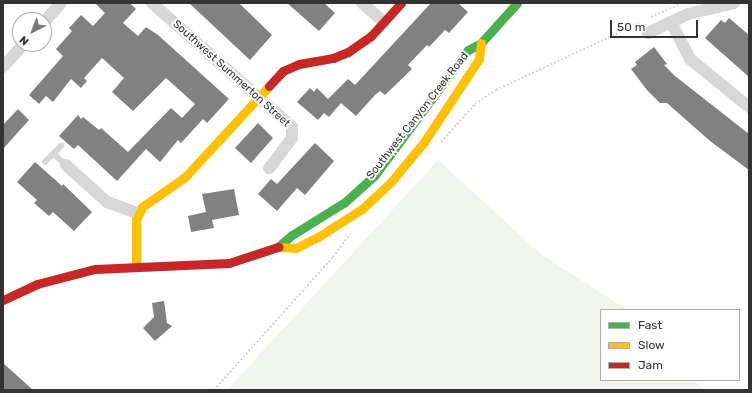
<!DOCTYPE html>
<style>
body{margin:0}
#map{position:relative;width:752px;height:393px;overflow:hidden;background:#fff;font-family:Rubik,sans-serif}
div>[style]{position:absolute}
.green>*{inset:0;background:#f1f5ed}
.building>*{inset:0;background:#818181}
.path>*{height:2px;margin-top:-1px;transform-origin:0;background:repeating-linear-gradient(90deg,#d6d6d6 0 2px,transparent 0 4px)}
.lane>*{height:6px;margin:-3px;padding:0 3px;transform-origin:3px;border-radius:3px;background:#d7d7d7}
.street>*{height:12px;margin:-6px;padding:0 6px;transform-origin:6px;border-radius:6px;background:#d7d7d7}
.fast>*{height:9px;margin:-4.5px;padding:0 4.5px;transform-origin:4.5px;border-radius:4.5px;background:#4caf50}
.slow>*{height:9px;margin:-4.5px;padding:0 4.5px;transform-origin:4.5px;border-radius:4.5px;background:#ffc107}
.jam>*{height:9px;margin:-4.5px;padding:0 4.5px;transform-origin:4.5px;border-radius:4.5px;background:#c62828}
span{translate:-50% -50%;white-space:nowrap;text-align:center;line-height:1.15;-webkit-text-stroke:4px #fff;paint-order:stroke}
.street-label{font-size:11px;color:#333}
.frame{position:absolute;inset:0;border:4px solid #333;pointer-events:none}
.legend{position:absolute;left:600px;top:309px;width:140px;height:72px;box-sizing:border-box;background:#fff;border:1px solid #adadad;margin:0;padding:5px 7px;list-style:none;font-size:12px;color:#333}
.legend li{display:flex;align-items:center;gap:8px;height:20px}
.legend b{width:20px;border:1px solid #adadad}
.north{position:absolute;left:12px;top:12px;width:40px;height:40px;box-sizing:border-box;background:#fff;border:1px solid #adadad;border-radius:50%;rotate:222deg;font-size:11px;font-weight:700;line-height:16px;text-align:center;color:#333}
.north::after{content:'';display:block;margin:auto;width:14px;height:18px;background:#7a7a7a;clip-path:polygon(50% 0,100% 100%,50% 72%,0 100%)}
.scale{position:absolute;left:610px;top:20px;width:88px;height:18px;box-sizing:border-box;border:2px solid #333;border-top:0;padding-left:5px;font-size:12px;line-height:14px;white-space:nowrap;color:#333;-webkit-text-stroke:3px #fff;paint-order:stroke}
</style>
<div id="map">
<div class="green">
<div style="clip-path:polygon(438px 160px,542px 255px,628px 310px,601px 310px,601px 380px,694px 380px,704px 390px,227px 390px)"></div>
</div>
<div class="building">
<div style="clip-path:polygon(95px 3px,130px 3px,136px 9px,123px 23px,138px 36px,146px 27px,158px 35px,229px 99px,207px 123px,203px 119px,181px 143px,178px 140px,160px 162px,146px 149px,117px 181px,78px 145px,74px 149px,59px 136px,78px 115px,81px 119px,83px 117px,99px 130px,101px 128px,128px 152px,171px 108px,182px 118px,195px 104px,166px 78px,133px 111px,112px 92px,124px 78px,102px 58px,84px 78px,87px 81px,81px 88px,71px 79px,53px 102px,46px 96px,39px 104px,29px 95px,63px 56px,56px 49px,72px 31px,69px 28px,81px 15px,93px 26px,105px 13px)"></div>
<div style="clip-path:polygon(189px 3px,239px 3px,272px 35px,250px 60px)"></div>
<div style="clip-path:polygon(287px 3px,324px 3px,335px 13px,319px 31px)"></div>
<div style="clip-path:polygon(431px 3px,458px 3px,468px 12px,449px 33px,445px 30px,429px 47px,427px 45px,408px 65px,412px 69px,385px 95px,380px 91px,375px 95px,356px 116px,341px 103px,329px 117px,324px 113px,318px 120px,297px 102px,310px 88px,314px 92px,317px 88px,328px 99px,348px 79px,355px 85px)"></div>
<div style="clip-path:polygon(729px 18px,749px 35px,749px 77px,705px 38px,721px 20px,725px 23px)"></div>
<div style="clip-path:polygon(654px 47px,667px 64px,664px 65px,675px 76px,749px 134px,749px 170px,710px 141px,667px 103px,660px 103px,647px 90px,631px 69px,637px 65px,635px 62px)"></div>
<div style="clip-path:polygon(18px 109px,29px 120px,3px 149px,3px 125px)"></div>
<div style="clip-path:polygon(258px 123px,273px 138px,251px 163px,235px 148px)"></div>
<div style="clip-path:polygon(315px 143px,334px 161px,305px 195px,297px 188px,277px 211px,258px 194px,271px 179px,277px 184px)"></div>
<div style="clip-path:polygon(35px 162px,62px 186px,63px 184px,92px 212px,74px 231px,53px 212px,49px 216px,34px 203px,37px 200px,17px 182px)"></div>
<div style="clip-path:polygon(234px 189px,239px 215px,212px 220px,214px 228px,191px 232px,188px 216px,206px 212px,202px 194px)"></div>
<div style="clip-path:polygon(164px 301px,167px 323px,172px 326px,155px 341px,143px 328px,154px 317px,152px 303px)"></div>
<div style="clip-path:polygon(3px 363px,33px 390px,3px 390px)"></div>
</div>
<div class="path">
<div style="left:651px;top:17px;width:30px;rotate:-24deg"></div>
<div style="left:441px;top:142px;width:51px;rotate:-48.2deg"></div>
<div style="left:475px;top:104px;width:25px;rotate:-34deg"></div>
<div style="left:496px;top:90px;width:159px;rotate:-25deg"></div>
<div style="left:214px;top:390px;width:178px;rotate:-48.2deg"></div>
<div style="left:333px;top:257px;width:29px;rotate:-54deg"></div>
</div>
<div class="lane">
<div style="left:54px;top:154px;width:16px;rotate:43deg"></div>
<div style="left:45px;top:162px;width:23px;rotate:-45deg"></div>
</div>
<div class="street">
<div style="left:152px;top:3px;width:187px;rotate:41.5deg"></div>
<div style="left:292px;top:127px;width:11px;rotate:90deg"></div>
<div style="left:292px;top:138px;width:38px;rotate:127deg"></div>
<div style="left:362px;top:3px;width:29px;rotate:41deg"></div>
<div style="left:44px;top:22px;width:25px;rotate:-48deg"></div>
<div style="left:671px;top:22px;width:42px;rotate:62.8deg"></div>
<div style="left:690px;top:59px;width:76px;rotate:39.1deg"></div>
<div style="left:648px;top:33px;width:44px;rotate:-25.4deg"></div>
<div style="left:688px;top:14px;width:47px;rotate:-13.4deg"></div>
<div style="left:3px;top:67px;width:31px;rotate:-48deg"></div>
<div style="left:66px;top:165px;width:55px;rotate:42.1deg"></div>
<div style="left:107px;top:202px;width:33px;rotate:20deg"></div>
</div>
<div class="fast">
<div style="left:278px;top:247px;width:18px;rotate:-41deg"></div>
<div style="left:292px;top:235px;width:62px;rotate:-31.9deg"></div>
<div style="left:345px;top:202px;width:39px;rotate:-42deg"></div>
<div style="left:374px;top:176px;width:157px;rotate:-53.3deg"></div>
<div style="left:468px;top:50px;width:15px;rotate:-28deg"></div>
<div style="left:481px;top:43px;width:54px;rotate:-48deg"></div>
</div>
<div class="slow">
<div style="left:278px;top:247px;width:18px;rotate:3deg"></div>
<div style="left:296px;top:248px;width:25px;rotate:-27deg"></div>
<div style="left:318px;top:237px;width:52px;rotate:-32.5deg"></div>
<div style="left:362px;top:209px;width:40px;rotate:-43deg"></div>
<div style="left:391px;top:182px;width:52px;rotate:-50.5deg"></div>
<div style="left:424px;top:142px;width:100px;rotate:-56.5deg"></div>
<div style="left:479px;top:59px;width:16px;rotate:-83deg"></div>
<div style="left:136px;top:266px;width:46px;rotate:-90deg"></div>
<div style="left:136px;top:220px;width:14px;rotate:-65deg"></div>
<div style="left:142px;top:207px;width:52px;rotate:-34.9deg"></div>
<div style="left:185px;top:177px;width:124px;rotate:-47.3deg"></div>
</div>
<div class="jam">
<div style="left:269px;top:86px;width:21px;rotate:-47deg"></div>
<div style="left:283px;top:71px;width:17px;rotate:-24deg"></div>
<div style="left:299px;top:64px;width:35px;rotate:-10deg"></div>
<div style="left:333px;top:58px;width:16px;rotate:-22deg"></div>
<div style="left:348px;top:52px;width:28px;rotate:-35deg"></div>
<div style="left:371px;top:36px;width:45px;rotate:-47.7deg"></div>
<div style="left:3px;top:300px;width:38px;rotate:-25deg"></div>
<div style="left:37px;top:284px;width:60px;rotate:-14.5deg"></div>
<div style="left:95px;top:269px;width:134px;rotate:-2.6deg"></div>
<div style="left:229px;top:263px;width:52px;rotate:-18.1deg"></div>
</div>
<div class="street-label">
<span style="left:231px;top:74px;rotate:42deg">Southwest Summerton Street</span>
<span style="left:418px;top:116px;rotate:-52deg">Southwest Canyon Creek Road</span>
</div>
<div class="frame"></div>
<ul class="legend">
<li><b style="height:5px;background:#4caf50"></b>Fast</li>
<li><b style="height:5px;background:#ffc107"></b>Slow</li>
<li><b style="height:5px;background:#c62828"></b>Jam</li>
</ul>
<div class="north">N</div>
<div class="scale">50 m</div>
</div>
